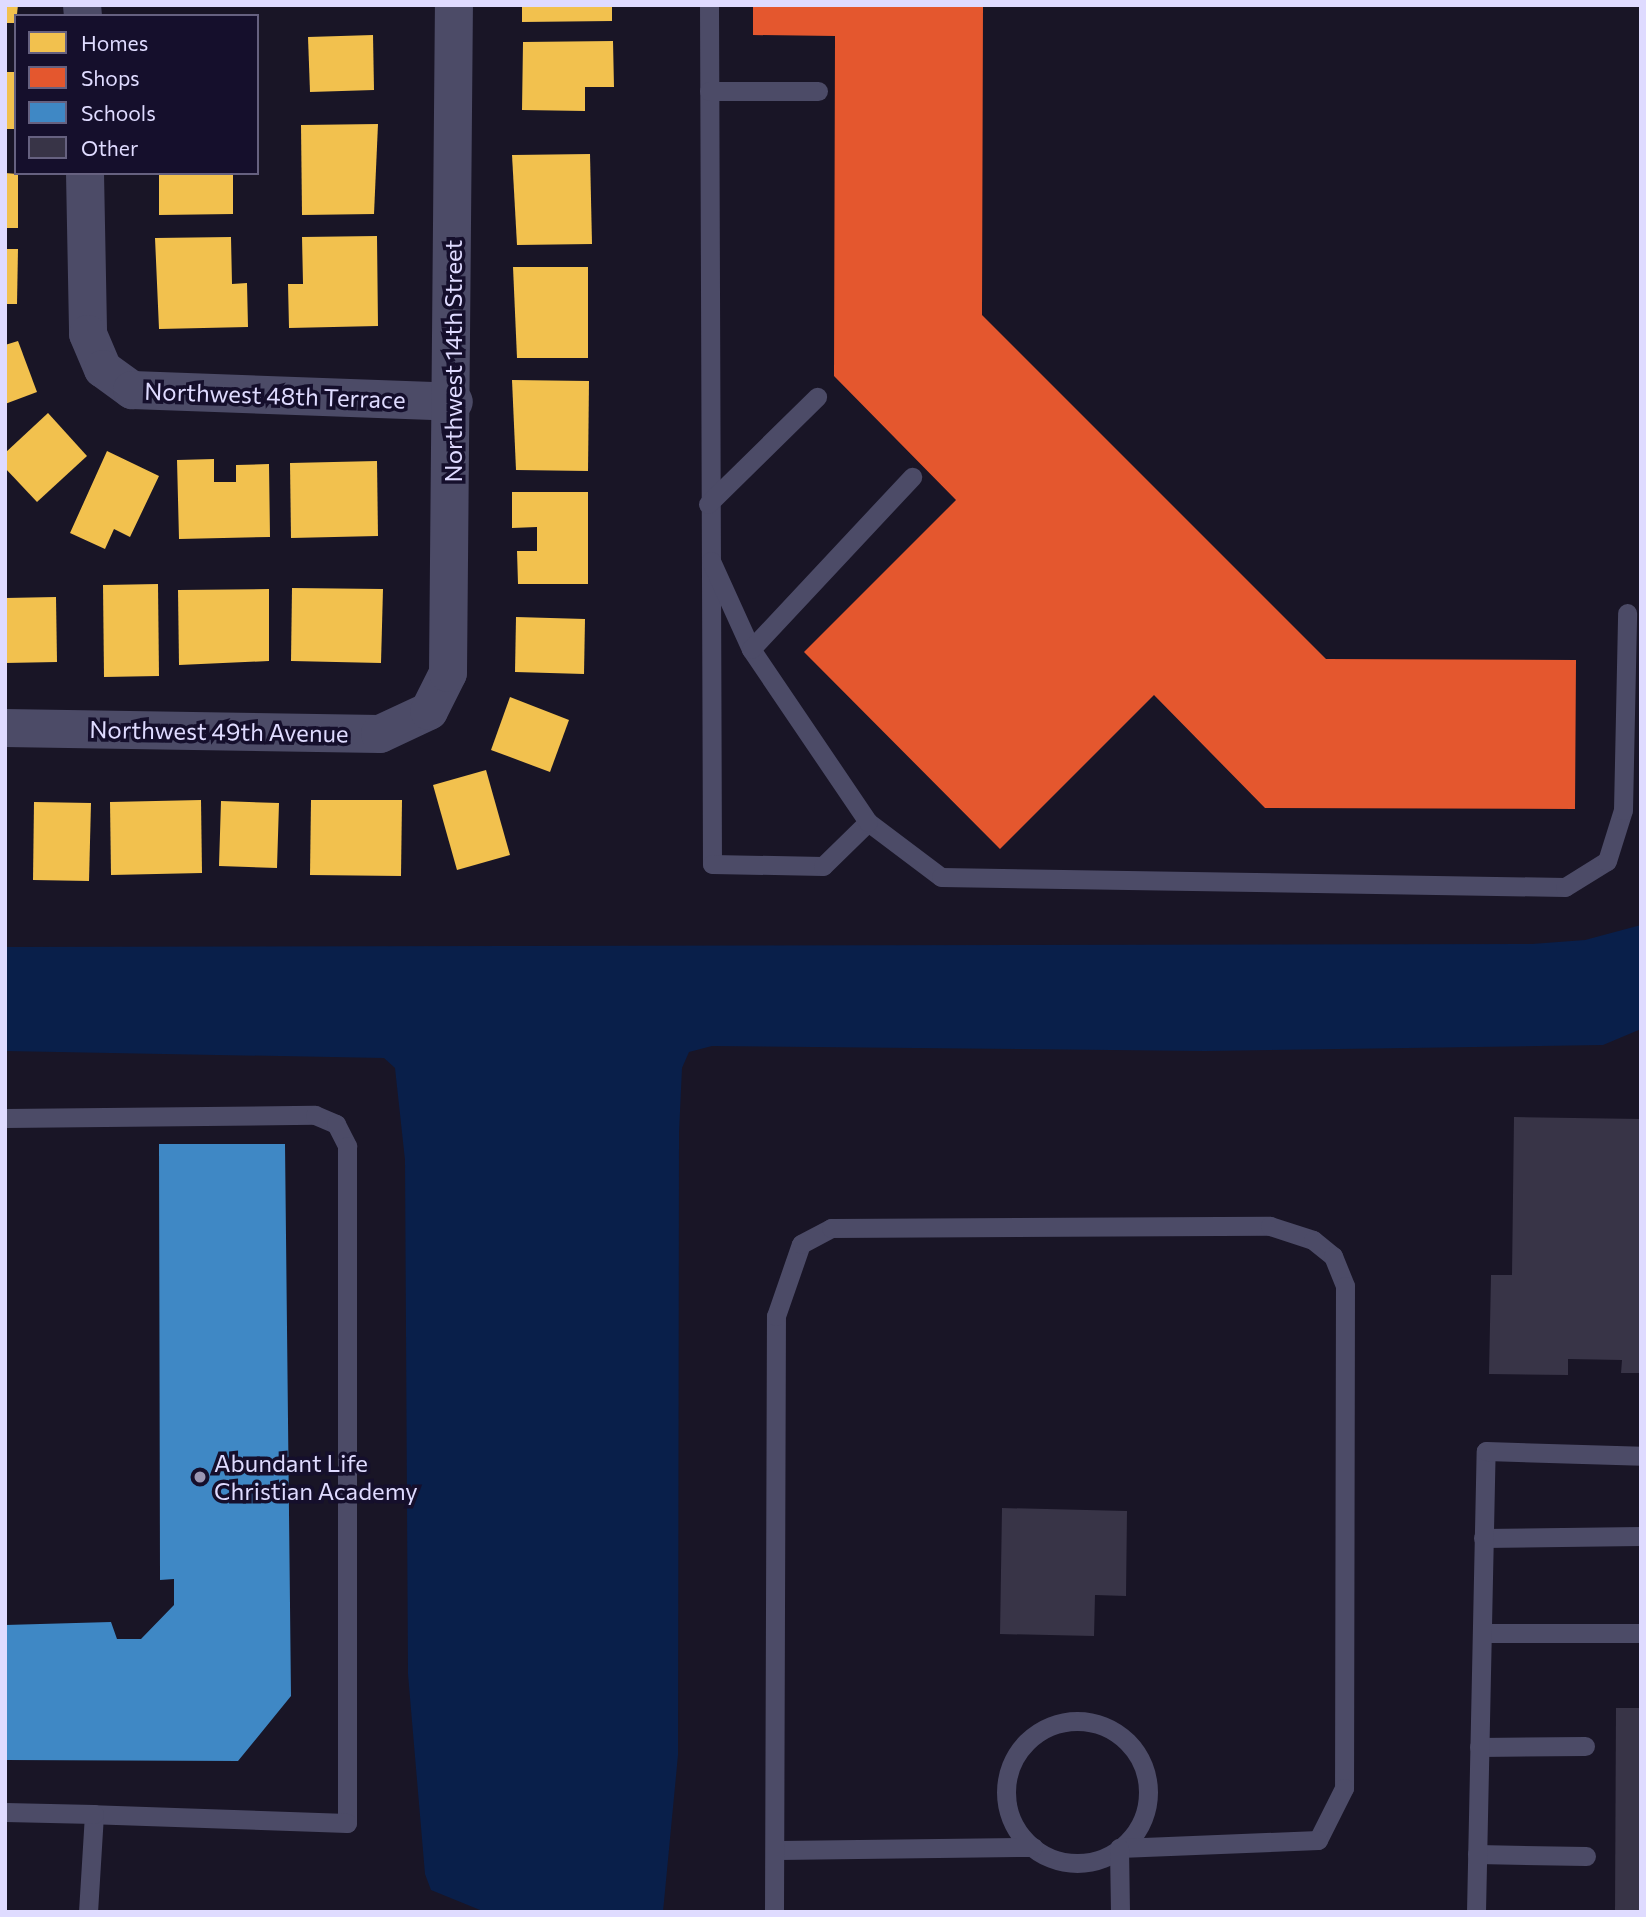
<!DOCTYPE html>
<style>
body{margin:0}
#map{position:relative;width:1646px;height:1917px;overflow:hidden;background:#191526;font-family:Commissioner,sans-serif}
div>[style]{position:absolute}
.water>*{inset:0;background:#091f4a}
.homes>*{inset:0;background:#f2c14e}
.shops>*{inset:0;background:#e4572e}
.schools>*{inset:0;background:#3f88c5}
.building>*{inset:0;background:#383447}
.service>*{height:19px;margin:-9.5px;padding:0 9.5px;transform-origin:9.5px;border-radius:9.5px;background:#4c4b67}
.service>.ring{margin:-9.5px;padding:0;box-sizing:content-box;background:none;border:19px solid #4c4b67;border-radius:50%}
.minor>*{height:38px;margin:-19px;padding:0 19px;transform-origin:19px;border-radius:19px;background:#4c4b67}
.dots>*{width:19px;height:19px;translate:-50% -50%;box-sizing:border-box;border:4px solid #150f2c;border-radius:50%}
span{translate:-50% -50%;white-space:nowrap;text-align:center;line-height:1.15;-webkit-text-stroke:7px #150f2c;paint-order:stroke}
.street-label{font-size:24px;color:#dfdbff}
.poi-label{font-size:24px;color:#dfdbff}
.left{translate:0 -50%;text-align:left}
.frame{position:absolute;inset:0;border:7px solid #dfdbff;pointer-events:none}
.legend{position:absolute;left:14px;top:14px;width:245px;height:161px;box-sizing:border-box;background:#150f2c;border:2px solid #666180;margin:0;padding:9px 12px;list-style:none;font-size:21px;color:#dfdbff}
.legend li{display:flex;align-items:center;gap:14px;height:35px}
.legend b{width:35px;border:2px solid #666180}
</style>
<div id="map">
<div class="water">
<div style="clip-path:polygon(1641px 925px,1641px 1029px,1603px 1045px,1205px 1051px,712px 1046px,689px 1052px,682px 1068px,679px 1133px,678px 1755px,663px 1912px,485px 1912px,431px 1890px,425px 1874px,408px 1674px,405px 1160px,395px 1068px,384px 1058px,5px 1051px,5px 947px,1532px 944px,1585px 940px)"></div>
</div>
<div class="homes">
<div style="clip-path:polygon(5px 5px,18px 5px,16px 23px,5px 23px)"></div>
<div style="clip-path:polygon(522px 5px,612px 5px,612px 21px,522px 22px)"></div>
<div style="clip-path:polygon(373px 35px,374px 90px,310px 92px,308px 37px)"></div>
<div style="clip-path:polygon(613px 41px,614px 87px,585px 87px,585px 111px,522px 110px,523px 42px)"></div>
<div style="clip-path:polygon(5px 72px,16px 72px,16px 129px,5px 129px)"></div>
<div style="clip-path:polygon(378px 124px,374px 214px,302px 215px,301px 125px)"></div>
<div style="clip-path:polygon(590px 154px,592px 244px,517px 245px,512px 155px)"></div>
<div style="clip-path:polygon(5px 173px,18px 174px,18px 228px,5px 228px)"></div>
<div style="clip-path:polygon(159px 173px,233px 173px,233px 214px,159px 215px)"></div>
<div style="clip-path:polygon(377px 236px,378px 326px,289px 328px,288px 284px,303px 284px,302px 237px)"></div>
<div style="clip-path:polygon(231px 237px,232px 284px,247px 283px,248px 327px,159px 329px,155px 238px)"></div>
<div style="clip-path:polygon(5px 249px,18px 249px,17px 304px,5px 304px)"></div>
<div style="clip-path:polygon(513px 267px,588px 267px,588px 358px,517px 358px)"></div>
<div style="clip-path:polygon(18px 341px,37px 392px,5px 404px,5px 345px)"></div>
<div style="clip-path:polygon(512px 380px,589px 381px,588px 471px,516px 470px)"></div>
<div style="clip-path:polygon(48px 413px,87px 456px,37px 502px,5px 468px,5px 453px)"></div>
<div style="clip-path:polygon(107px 451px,159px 476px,130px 537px,114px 529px,105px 549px,70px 533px)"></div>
<div style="clip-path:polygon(214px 459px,214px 482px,236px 482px,236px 465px,269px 464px,270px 537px,179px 539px,177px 460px)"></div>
<div style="clip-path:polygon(377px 461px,378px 536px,291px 538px,290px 463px)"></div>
<div style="clip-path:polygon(512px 492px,588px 492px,588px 584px,518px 584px,517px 551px,537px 551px,537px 527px,512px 528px)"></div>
<div style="clip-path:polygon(158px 584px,159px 676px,104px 677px,103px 585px)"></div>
<div style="clip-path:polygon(292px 588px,383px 589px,381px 663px,291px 661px)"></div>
<div style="clip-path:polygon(269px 589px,269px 661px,179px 665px,178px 590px)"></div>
<div style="clip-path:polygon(56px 597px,57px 662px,5px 663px,5px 598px)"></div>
<div style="clip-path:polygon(516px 617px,585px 619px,584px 674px,515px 672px)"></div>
<div style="clip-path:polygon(510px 697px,569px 720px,550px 772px,491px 750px)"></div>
<div style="clip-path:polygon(486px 770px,510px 855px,457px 870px,433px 785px)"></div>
<div style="clip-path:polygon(201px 800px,202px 873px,111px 875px,110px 802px)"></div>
<div style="clip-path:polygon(311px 800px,402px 800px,401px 876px,310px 875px)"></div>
<div style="clip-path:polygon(221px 801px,279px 803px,277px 868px,219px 866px)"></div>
<div style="clip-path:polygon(34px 802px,91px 803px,89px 881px,33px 880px)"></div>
</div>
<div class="shops">
<div style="clip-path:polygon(753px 5px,983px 5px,982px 315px,1326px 659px,1576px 660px,1575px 809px,1265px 808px,1154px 695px,1000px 849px,804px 652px,956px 500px,834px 376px,835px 36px,753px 35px)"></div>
</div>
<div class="schools">
<div style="clip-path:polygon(159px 1144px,285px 1144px,291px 1696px,238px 1761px,5px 1760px,5px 1625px,111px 1622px,117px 1639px,141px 1639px,174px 1605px,174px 1579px,160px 1580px)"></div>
</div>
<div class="building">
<div style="clip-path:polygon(1514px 1117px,1641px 1119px,1641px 1373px,1621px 1373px,1622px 1360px,1568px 1359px,1568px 1375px,1489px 1374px,1491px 1275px,1512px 1275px)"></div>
<div style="clip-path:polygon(1002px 1508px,1127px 1511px,1126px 1596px,1095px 1595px,1094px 1636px,1000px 1634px)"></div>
<div style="clip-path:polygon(1616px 1708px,1641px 1708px,1641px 1912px,1615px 1912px)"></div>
</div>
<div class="service">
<div style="left:709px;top:5px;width:859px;rotate:89.8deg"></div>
<div style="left:712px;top:864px;width:111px;rotate:1deg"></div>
<div style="left:823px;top:866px;width:63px;rotate:-44.4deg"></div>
<div style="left:868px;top:822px;width:91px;rotate:37deg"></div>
<div style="left:941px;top:877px;width:624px;rotate:0.92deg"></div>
<div style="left:1565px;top:887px;width:49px;rotate:-31.8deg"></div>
<div style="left:1607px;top:861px;width:53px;rotate:-72.6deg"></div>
<div style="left:1623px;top:810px;width:197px;rotate:-88.8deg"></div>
<div style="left:709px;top:91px;width:109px"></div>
<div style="left:708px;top:504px;width:153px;rotate:-44.5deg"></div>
<div style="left:711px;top:561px;width:97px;rotate:65.6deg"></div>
<div style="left:868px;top:822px;width:209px;rotate:-124.1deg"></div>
<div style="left:751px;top:649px;width:236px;rotate:-46.9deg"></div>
<div style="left:5px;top:1118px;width:310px;rotate:-0.6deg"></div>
<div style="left:315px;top:1115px;width:23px;rotate:23deg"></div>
<div style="left:336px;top:1124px;width:25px;rotate:63deg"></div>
<div style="left:347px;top:1146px;width:677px;rotate:90deg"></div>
<div style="left:347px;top:1823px;width:253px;rotate:-178deg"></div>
<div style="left:94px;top:1814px;width:98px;rotate:93.5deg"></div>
<div style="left:1483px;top:1538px;width:158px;rotate:-0.7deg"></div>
<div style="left:1482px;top:1633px;width:159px"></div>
<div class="ring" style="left:1006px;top:1721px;width:123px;height:123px"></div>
<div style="left:1479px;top:1747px;width:106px;rotate:-0.5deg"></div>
<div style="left:5px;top:1812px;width:89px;rotate:1.3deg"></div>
<div style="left:779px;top:1850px;width:254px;rotate:-0.7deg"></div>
<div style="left:1477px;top:1854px;width:109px;rotate:1.1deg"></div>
<div style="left:774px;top:1912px;width:596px;rotate:-89.81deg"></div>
<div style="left:776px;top:1316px;width:76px;rotate:-70.9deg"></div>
<div style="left:801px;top:1244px;width:34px;rotate:-28deg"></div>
<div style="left:831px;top:1228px;width:439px;rotate:-0.3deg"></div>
<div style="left:1270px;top:1226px;width:45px;rotate:18deg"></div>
<div style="left:1313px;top:1240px;width:26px;rotate:39deg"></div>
<div style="left:1333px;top:1256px;width:32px;rotate:68deg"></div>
<div style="left:1345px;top:1286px;width:502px;rotate:90.11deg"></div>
<div style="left:1344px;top:1788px;width:58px;rotate:116.6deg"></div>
<div style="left:1318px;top:1840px;width:199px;rotate:177.7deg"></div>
<div style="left:1119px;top:1848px;width:64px;rotate:89.1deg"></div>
<div style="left:1476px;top:1912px;width:461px;rotate:-88.8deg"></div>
<div style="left:1486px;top:1451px;width:155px;rotate:1.8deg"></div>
</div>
<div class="minor">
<div style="left:82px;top:5px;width:11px;rotate:85deg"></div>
<div style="left:85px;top:173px;width:161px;rotate:88.9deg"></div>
<div style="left:88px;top:334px;width:38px;rotate:67deg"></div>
<div style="left:103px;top:369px;width:36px;rotate:36deg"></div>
<div style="left:132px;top:390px;width:322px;rotate:2.1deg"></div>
<div style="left:5px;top:728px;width:375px;rotate:0.9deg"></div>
<div style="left:380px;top:734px;width:54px;rotate:-25.1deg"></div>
<div style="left:429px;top:711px;width:42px;rotate:-63.4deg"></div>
<div style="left:448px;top:673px;width:668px;rotate:-89.49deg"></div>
</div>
<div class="dots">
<div style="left:200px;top:1477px;background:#9a96b3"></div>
</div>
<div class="street-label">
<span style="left:453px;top:361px;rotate:-90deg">Northwest 14th Street</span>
<span style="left:275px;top:395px;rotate:2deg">Northwest 48th Terrace</span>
<span style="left:219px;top:731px;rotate:1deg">Northwest 49th Avenue</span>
</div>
<div class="poi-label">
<span class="left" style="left:214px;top:1477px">Abundant Life<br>Christian Academy</span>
</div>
<div class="frame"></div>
<ul class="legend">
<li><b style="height:19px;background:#f2c14e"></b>Homes</li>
<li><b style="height:19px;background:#e4572e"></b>Shops</li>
<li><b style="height:19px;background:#3f88c5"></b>Schools</li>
<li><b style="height:19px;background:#383447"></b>Other</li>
</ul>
</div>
